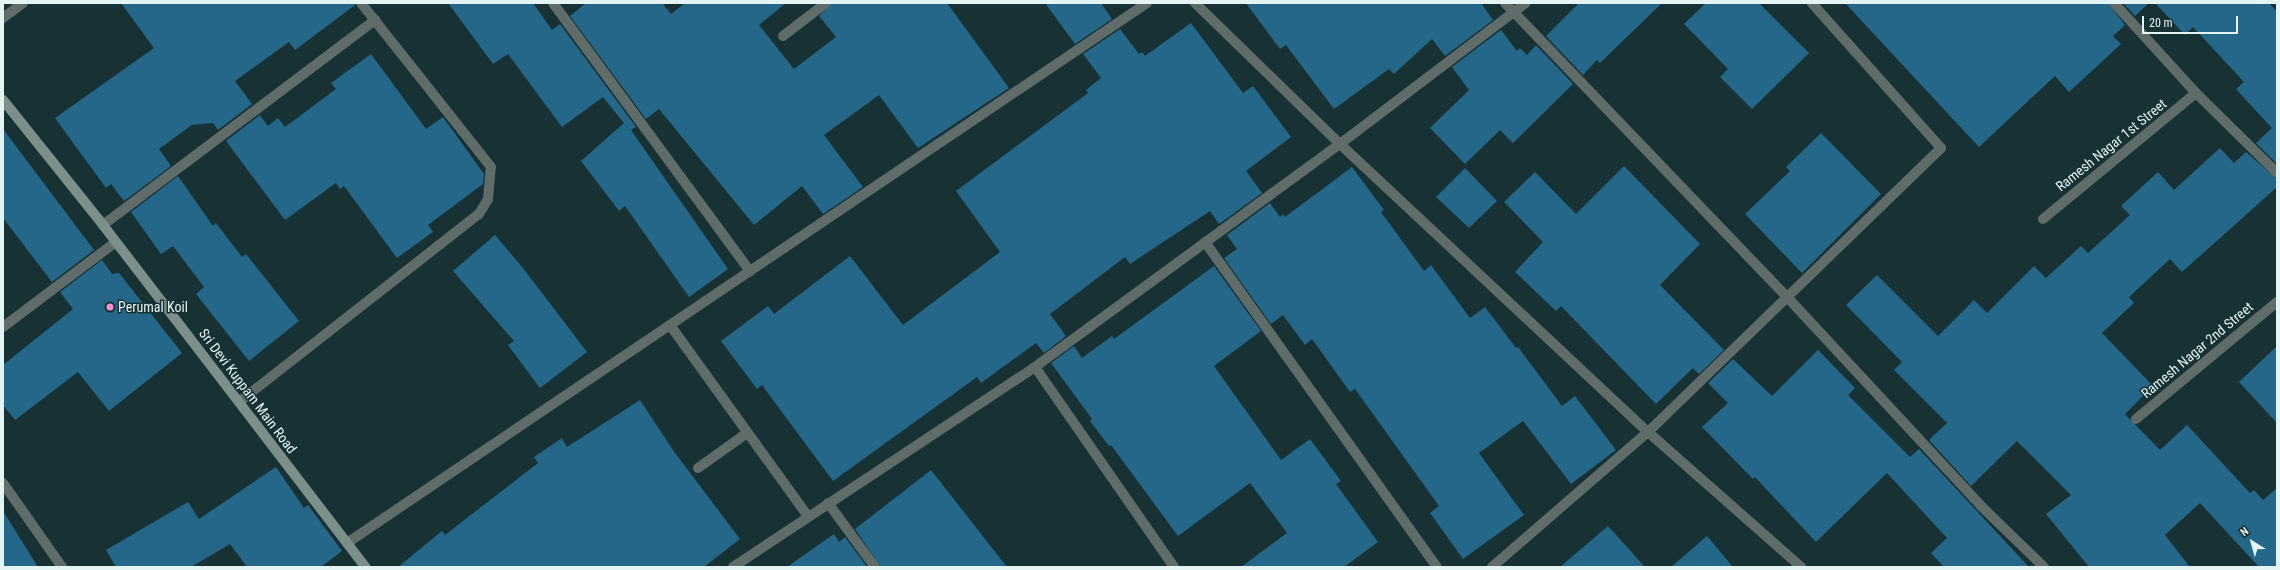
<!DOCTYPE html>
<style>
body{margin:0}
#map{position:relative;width:2280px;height:570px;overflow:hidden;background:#183135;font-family:"Roboto Condensed",sans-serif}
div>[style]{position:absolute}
.building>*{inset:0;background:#256788}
.minor>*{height:10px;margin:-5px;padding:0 5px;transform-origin:5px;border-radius:5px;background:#606c69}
.tertiary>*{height:10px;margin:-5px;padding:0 5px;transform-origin:5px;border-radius:5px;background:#606c69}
.secondary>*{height:10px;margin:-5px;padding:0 5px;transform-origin:5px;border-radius:5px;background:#7d8f8a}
.dots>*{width:11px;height:11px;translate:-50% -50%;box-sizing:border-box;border:2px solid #183135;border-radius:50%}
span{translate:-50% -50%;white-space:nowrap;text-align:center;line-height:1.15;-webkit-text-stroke:3px #183135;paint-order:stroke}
.street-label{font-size:14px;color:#e4f3f4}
.poi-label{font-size:14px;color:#e4f3f4}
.left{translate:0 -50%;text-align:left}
.frame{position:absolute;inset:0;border:4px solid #e4f3f4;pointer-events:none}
.north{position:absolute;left:2232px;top:522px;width:40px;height:40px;-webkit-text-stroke:3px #183135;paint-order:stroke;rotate:323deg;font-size:11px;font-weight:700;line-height:16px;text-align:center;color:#e4f3f4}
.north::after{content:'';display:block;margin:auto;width:14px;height:18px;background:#e4f3f4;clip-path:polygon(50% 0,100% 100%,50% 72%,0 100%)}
.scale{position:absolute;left:2142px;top:16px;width:96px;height:18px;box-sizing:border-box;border:2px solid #e4f3f4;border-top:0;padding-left:5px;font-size:12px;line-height:14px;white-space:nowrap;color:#e4f3f4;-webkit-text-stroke:3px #183135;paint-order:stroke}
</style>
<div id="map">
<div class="building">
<div style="clip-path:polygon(121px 3px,355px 3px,355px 5px,295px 50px,289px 42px,235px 81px,252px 104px,218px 130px,213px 123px,192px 125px,159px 149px,171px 166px,124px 201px,111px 184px,106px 188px,55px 118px,154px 48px)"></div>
<div style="clip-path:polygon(448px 3px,533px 3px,552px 30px,560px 24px,636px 127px,631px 130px,728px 269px,689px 297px,625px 206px,619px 211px,581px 161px,624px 123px,603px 97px,562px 127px,508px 54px,493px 64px)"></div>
<div style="clip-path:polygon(586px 3px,662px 3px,671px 14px,685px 3px,786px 3px,759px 25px,794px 69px,836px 37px,819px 16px,832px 3px,947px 3px,1009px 88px,918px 148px,879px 95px,824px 135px,863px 187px,823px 214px,802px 186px,754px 225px,659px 109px,646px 119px,570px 16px)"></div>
<div style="clip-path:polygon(1045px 3px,1101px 3px,1112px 19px,1075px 44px)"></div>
<div style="clip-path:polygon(1246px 3px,1481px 3px,1493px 20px,1445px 56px,1432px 39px,1394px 74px,1389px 69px,1334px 109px,1286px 45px,1280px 49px)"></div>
<div style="clip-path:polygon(1579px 3px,1662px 3px,1600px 63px,1597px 60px,1583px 75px,1546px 36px)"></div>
<div style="clip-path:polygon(1706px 3px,1759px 3px,1809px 53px,1752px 109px,1720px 77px,1728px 69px,1684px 24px)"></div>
<div style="clip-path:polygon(1845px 3px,2108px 3px,2125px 25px,2113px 36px,2121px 44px,2069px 92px,2055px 76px,1979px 147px)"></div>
<div style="clip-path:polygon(2123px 3px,2149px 3px,2135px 16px)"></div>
<div style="clip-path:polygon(2155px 3px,2269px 3px,2277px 12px,2277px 164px,2256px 143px,2272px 128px,2236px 89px,2244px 82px,2193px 27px,2185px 35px)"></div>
<div style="clip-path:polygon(1191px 23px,1243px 93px,1253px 86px,1291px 137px,1246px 171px,1262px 193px,1219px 224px,1210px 211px,1130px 264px,1125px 257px,1050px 314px,1066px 336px,1044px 353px,1036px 343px,981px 383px,977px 377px,833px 481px,762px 385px,757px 389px,721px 341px,768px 306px,774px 314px,850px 256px,903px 325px,1000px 252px,956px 191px,1088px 93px,1086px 90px,1101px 78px,1083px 54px,1120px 29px,1139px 54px,1142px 52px,1145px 56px)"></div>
<div style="clip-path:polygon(1501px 30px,1517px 51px,1520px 48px,1527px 55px,1536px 45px,1573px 84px,1513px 143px,1500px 130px,1465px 164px,1430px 128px,1469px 90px,1452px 67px)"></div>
<div style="clip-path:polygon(371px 54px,426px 129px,443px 117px,484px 174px,483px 184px,428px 225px,433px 232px,397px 258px,344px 186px,340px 189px,336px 183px,285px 220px,226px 141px,260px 115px,268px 126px,278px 118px,285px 127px,336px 89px,331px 83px)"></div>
<div style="clip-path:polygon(3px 129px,94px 250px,52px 282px,3px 218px)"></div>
<div style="clip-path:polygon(1821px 133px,1881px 194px,1802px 273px,1745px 214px,1790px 171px,1786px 167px)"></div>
<div style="clip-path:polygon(2220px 148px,2234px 163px,2246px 152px,2277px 179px,2277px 187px,2182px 272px,2170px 259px,2129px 297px,2134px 303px,2102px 333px,2153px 386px,2125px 414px,2160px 450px,2187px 425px,2250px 493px,2254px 490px,2263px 500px,2277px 488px,2277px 567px,2259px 567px,2200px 503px,2165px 535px,2190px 567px,2089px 567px,2046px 514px,2071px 495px,2017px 441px,1971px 486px,1929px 440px,1947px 423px,1894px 370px,1902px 362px,1846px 305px,1877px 275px,1938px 336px,1974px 300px,1987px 313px,2034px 266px,2046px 278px,2081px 246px,2088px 253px,2130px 215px,2121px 206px,2158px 172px,2174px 190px)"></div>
<div style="clip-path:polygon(1624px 166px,1700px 244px,1660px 285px,1724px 350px,1699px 374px,1693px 368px,1656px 404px,1561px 306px,1556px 311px,1515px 272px,1543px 242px,1504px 202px,1535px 172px,1576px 214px)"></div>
<div style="clip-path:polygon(1352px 167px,1384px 210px,1381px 212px,1424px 271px,1431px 265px,1470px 318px,1485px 307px,1516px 348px,1518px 347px,1562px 406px,1575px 396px,1616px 450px,1571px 484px,1523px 421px,1479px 453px,1524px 515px,1463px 559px,1430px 513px,1439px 506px,1355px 389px,1350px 392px,1312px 339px,1305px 345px,1283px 315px,1271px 324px,1224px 258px,1237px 249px,1227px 235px,1270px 203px,1280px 217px,1283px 214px,1285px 217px)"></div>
<div style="clip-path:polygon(1465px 168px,1497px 201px,1469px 228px,1436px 197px)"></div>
<div style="clip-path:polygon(178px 176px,213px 226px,216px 223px,242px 257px,246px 254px,299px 321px,249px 361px,196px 294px,204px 287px,173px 246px,161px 254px,131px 212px)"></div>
<div style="clip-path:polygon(495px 235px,523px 268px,587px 352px,540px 388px,508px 345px,514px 341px,453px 271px)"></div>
<div style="clip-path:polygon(102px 260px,112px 274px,119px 273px,182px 353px,109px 411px,78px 372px,15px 420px,3px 405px,3px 365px,73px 309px,60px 292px)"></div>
<div style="clip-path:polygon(1214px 266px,1261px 331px,1214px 366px,1281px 460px,1310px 439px,1341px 481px,1336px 484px,1378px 542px,1344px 567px,1241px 567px,1287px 533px,1250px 483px,1178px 536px,1111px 445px,1109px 446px,1090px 421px,1092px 419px,1051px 363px,1074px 346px,1082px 358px,1112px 336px,1114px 339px)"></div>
<div style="clip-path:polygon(2277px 346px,2277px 423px,2239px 382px)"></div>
<div style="clip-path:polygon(1818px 350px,1855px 388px,1848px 395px,1910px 457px,1919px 449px,2029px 567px,1944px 567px,1931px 553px,1947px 538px,1887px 473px,1816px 542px,1755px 477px,1753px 479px,1702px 427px,1728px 403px,1708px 383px,1733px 359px,1772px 396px)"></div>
<div style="clip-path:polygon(640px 400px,675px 453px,740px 539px,704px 567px,398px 567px,442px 531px,445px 535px,538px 463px,534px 457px,562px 438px,567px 447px)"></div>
<div style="clip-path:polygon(276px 467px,304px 508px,308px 505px,342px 551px,321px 567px,247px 567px,230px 544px,191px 567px,116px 567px,106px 550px,188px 502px,199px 519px)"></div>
<div style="clip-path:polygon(931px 470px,1007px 567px,881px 567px,855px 529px)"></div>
<div style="clip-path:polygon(3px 511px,38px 567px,3px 567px)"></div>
<div style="clip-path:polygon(1608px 526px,1645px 567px,1560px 567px)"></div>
<div style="clip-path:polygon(834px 534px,839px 542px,845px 537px,867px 567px,787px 567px)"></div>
<div style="clip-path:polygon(1707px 536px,1733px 567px,1671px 567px)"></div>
</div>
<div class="minor">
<div style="left:553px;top:3px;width:333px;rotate:53.7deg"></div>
<div style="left:1195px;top:3px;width:202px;rotate:44.2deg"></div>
<div style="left:1340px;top:144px;width:422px;rotate:43.1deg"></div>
<div style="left:1648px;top:432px;width:204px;rotate:41.4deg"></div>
<div style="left:1505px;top:3px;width:409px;rotate:46.2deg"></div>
<div style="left:1788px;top:298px;width:284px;rotate:47.1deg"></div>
<div style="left:1981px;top:506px;width:88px;rotate:44.1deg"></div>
<div style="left:2114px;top:3px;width:122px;rotate:47.7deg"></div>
<div style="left:2196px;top:93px;width:114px;rotate:44.6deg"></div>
<div style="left:3px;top:18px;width:25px;rotate:-37deg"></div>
<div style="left:783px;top:36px;width:54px;rotate:-37.5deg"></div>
<div style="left:2043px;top:219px;width:198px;rotate:-39.5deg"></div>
<div style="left:103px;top:225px;width:341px;rotate:-37deg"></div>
<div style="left:1205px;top:242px;width:399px;rotate:54.5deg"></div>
<div style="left:670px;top:325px;width:236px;rotate:54.2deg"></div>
<div style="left:3px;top:327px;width:141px;rotate:-37deg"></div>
<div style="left:1035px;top:367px;width:244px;rotate:55.2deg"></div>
<div style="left:239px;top:402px;width:305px;rotate:-38.1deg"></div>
<div style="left:479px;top:214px;width:17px;rotate:-59deg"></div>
<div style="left:488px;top:199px;width:32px;rotate:-85deg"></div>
<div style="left:491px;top:167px;width:209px;rotate:-128.4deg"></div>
<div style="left:2136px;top:419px;width:183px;rotate:-39.7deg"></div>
<div style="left:698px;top:468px;width:60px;rotate:-35.5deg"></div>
<div style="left:3px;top:483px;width:103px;rotate:54.9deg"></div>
<div style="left:828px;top:503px;width:79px;rotate:53.7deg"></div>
<div style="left:347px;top:543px;width:965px;rotate:-34.02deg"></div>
<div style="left:1492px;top:567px;width:206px;rotate:-40.9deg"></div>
<div style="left:1648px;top:432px;width:408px;rotate:-44.1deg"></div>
<div style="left:1941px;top:148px;width:194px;rotate:-131.7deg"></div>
</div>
<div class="tertiary">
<div style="left:733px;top:567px;width:362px;rotate:-33.5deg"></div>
<div style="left:1035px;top:367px;width:378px;rotate:-36.2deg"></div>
<div style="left:1340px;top:144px;width:233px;rotate:-37.2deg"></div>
</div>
<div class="secondary">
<div style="left:3px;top:100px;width:160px;rotate:51.3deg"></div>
<div style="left:103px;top:225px;width:431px;rotate:52.5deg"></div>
</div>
<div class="dots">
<div style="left:110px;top:307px;background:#f890cb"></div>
</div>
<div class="street-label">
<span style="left:2111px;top:145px;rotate:-39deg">Ramesh Nagar 1st Street</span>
<span style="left:2197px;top:350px;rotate:-40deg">Ramesh Nagar 2nd Street</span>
<span style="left:248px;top:391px;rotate:53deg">Sri Devi Kuppam Main Road</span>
</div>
<div class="poi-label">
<span class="left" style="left:118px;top:307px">Perumal Koil</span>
</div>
<div class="frame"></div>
<div class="north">N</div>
<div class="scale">20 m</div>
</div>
